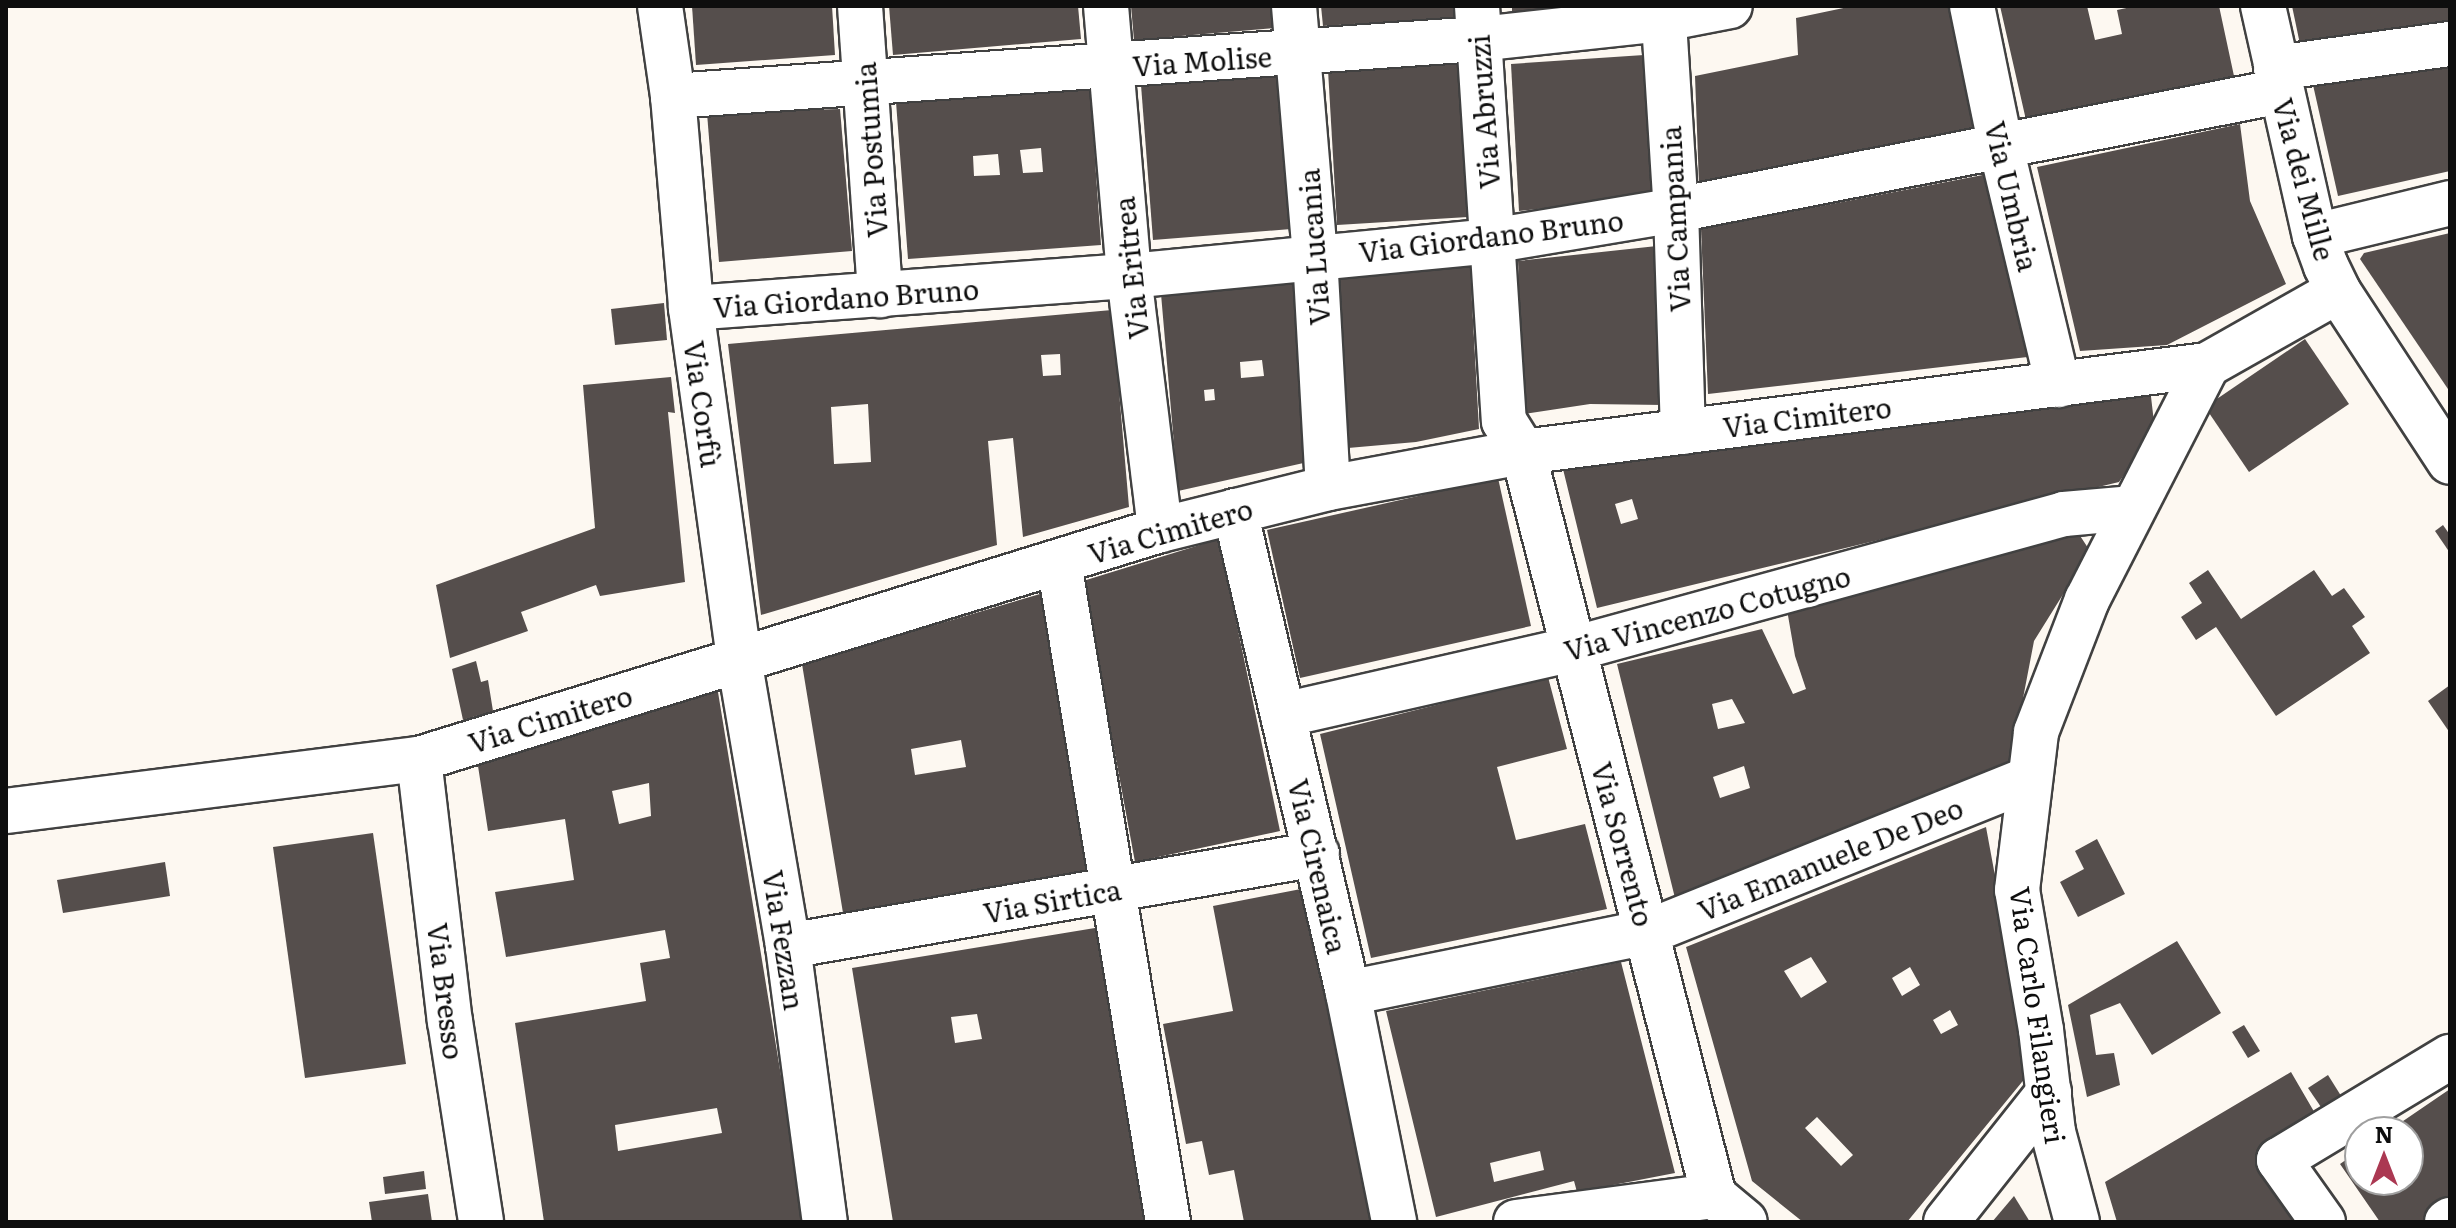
<!DOCTYPE html>
<meta charset="utf-8">
<style>
body{margin:0}
#map{position:relative;width:2456px;height:1228px;overflow:hidden;background:#fdf8f1;font-family:Literata,serif}
div>[style]{position:absolute}
.building>*{inset:0;background:#554e4c}
.roads{filter:drop-shadow(2px 0 #414141) drop-shadow(-2px 0 #414141) drop-shadow(0 2px #414141) drop-shadow(0 -2px #414141)}
.minor>*{height:44px;margin:-22px;padding:0 22px;transform-origin:22px;border-radius:22px;background:#fff}
span{translate:-50% -50%;white-space:nowrap;text-align:center;line-height:1.15;-webkit-text-stroke:8px #fff;paint-order:stroke}
.street-label{font-size:28px;color:#0e0e0e}
.frame{position:absolute;inset:0;border:8px solid #0e0e0e;pointer-events:none}
.north{position:absolute;left:2344px;top:1116px;width:80px;height:80px;box-sizing:border-box;background:#fff;border:2px solid #9f9f9f;border-radius:50%;rotate:0deg;font-size:22px;font-weight:700;line-height:32px;text-align:center;color:#0e0e0e}
.north::after{content:'';display:block;margin:auto;width:28px;height:36px;background:#ab3852;clip-path:polygon(50% 0,100% 100%,50% 72%,0 100%)}
</style>
<div id="map">
<div class="building">
<div style="clip-path:polygon(692px 6px,832px 6px,835px 55px,696px 65px)"></div>
<div style="clip-path:polygon(889px 6px,1078px 6px,1081px 39px,893px 55px)"></div>
<div style="clip-path:polygon(1131px 6px,1273px 6px,1274px 28px,1134px 40px)"></div>
<div style="clip-path:polygon(1321px 6px,1459px 6px,1459px 17px,1323px 26px)"></div>
<div style="clip-path:polygon(1512px 6px,1570px 6px,1570px 8px,1512px 12px)"></div>
<div style="clip-path:polygon(1853px 6px,1954px 6px,1983px 127px,1699px 185px,1695px 76px,1798px 55px,1796px 18px)"></div>
<div style="clip-path:polygon(2000px 6px,2087px 6px,2095px 40px,2122px 34px,2117px 10px,2136px 6px,2219px 6px,2234px 76px,2026px 120px)"></div>
<div style="clip-path:polygon(2292px 6px,2450px 6px,2450px 26px,2301px 49px)"></div>
<div style="clip-path:polygon(1644px 55px,1651px 196px,1519px 211px,1511px 64px)"></div>
<div style="clip-path:polygon(2450px 58px,2450px 171px,2338px 196px,2311px 76px)"></div>
<div style="clip-path:polygon(1458px 62px,1468px 217px,1337px 225px,1328px 70px)"></div>
<div style="clip-path:polygon(1279px 74px,1291px 229px,1153px 240px,1141px 85px)"></div>
<div style="clip-path:polygon(evenodd,1090px 88px,1101px 245px,908px 259px,896px 102px,1090px 88px,1041px 148px,1043px 172px,1023px 173px,1020px 150px,1041px 148px,1090px 88px,998px 154px,1000px 175px,974px 176px,973px 156px,998px 154px)"></div>
<div style="clip-path:polygon(840px 109px,852px 251px,719px 262px,707px 113px)"></div>
<div style="clip-path:polygon(2240px 124px,2250px 201px,2286px 284px,2167px 345px,2080px 351px,2037px 167px)"></div>
<div style="clip-path:polygon(1993px 173px,2036px 356px,1708px 394px,1701px 229px)"></div>
<div style="clip-path:polygon(2450px 233px,2450px 392px,2360px 259px,2364px 253px)"></div>
<div style="clip-path:polygon(1657px 246px,1664px 405px,1590px 404px,1524px 414px,1518px 261px)"></div>
<div style="clip-path:polygon(1470px 266px,1479px 429px,1416px 442px,1348px 448px,1337px 277px)"></div>
<div style="clip-path:polygon(evenodd,1297px 280px,1308px 462px,1178px 491px,1161px 294px,1297px 280px,1262px 360px,1264px 376px,1241px 378px,1240px 362px,1262px 360px,1297px 280px,1214px 389px,1215px 400px,1205px 401px,1204px 390px,1214px 389px)"></div>
<div style="clip-path:polygon(664px 303px,667px 340px,615px 345px,611px 309px)"></div>
<div style="clip-path:polygon(evenodd,1112px 310px,1129px 507px,1023px 537px,1013px 438px,988px 441px,997px 545px,761px 615px,728px 344px,1112px 310px,1060px 354px,1061px 375px,1043px 376px,1041px 355px,1060px 354px,1112px 310px,868px 404px,871px 462px,834px 464px,831px 407px,868px 404px)"></div>
<div style="clip-path:polygon(2305px 339px,2349px 404px,2249px 472px,2205px 407px)"></div>
<div style="clip-path:polygon(671px 377px,675px 413px,668px 412px,685px 582px,600px 596px,596px 585px,521px 612px,528px 631px,450px 658px,436px 585px,595px 528px,583px 385px)"></div>
<div style="clip-path:polygon(evenodd,2150px 388px,2155px 431px,2119px 482px,1597px 608px,1562px 465px,2150px 388px,1632px 499px,1638px 519px,1621px 524px,1615px 504px,1632px 499px)"></div>
<div style="clip-path:polygon(1498px 478px,1531px 626px,1300px 678px,1267px 530px)"></div>
<div style="clip-path:polygon(evenodd,2073px 525px,2090px 551px,2034px 641px,2011px 761px,1675px 898px,1617px 664px,1762px 629px,1793px 694px,1806px 689px,1795px 656px,1786px 604px,2073px 525px,1732px 699px,1745px 723px,1718px 729px,1712px 704px,1732px 699px,2073px 525px,1744px 766px,1750px 788px,1720px 798px,1713px 777px,1744px 766px)"></div>
<div style="clip-path:polygon(2443px 525px,2450px 535px,2450px 553px,2435px 531px)"></div>
<div style="clip-path:polygon(1219px 539px,1280px 831px,1135px 862px,1083px 581px)"></div>
<div style="clip-path:polygon(2208px 570px,2241px 619px,2314px 570px,2332px 596px,2344px 588px,2365px 617px,2352px 626px,2370px 653px,2276px 716px,2216px 627px,2196px 640px,2181px 617px,2202px 603px,2189px 583px)"></div>
<div style="clip-path:polygon(evenodd,1040px 594px,1086px 872px,843px 913px,802px 664px,1040px 594px,961px 740px,966px 767px,915px 775px,911px 749px,961px 740px)"></div>
<div style="clip-path:polygon(476px 661px,481px 682px,488px 680px,493px 711px,463px 720px,452px 669px)"></div>
<div style="clip-path:polygon(1548px 677px,1567px 749px,1497px 767px,1516px 840px,1585px 824px,1607px 909px,1371px 958px,1320px 734px)"></div>
<div style="clip-path:polygon(2450px 685px,2450px 733px,2428px 701px)"></div>
<div style="clip-path:polygon(evenodd,717px 686px,805px 1222px,544px 1222px,515px 1023px,646px 1001px,640px 963px,670px 958px,665px 930px,506px 957px,495px 892px,574px 880px,565px 819px,488px 831px,478px 766px,717px 686px,649px 783px,651px 816px,619px 824px,612px 791px,649px 783px,717px 686px,717px 1108px,722px 1133px,618px 1151px,615px 1125px,717px 1108px)"></div>
<div style="clip-path:polygon(evenodd,1986px 827px,2031px 1071px,1907px 1222px,1803px 1222px,1752px 1181px,1686px 947px,1986px 827px,1811px 957px,1827px 982px,1801px 998px,1784px 971px,1811px 957px,1986px 827px,1910px 967px,1920px 985px,1902px 996px,1892px 978px,1910px 967px,1986px 827px,1950px 1010px,1958px 1025px,1941px 1034px,1933px 1020px,1950px 1010px,1986px 827px,1817px 1117px,1853px 1155px,1841px 1166px,1805px 1128px,1817px 1117px)"></div>
<div style="clip-path:polygon(373px 833px,406px 1064px,305px 1078px,273px 847px)"></div>
<div style="clip-path:polygon(2097px 839px,2125px 894px,2078px 917px,2060px 882px,2084px 869px,2075px 851px)"></div>
<div style="clip-path:polygon(165px 862px,170px 896px,63px 913px,57px 880px)"></div>
<div style="clip-path:polygon(1301px 889px,1373px 1222px,1244px 1222px,1234px 1170px,1209px 1175px,1202px 1141px,1186px 1144px,1163px 1024px,1233px 1011px,1213px 906px)"></div>
<div style="clip-path:polygon(evenodd,1101px 927px,1157px 1222px,893px 1222px,852px 968px,1101px 927px,977px 1014px,982px 1039px,955px 1043px,951px 1017px,977px 1014px)"></div>
<div style="clip-path:polygon(2177px 941px,2221px 1013px,2152px 1055px,2120px 1003px,2090px 1015px,2096px 1055px,2114px 1053px,2120px 1085px,2087px 1097px,2068px 1005px)"></div>
<div style="clip-path:polygon(evenodd,1621px 962px,1675px 1173px,1577px 1192px,1574px 1181px,1436px 1217px,1386px 1011px,1621px 962px,1540px 1151px,1544px 1170px,1494px 1182px,1490px 1163px,1540px 1151px)"></div>
<div style="clip-path:polygon(2244px 1025px,2260px 1051px,2248px 1058px,2232px 1032px)"></div>
<div style="clip-path:polygon(2291px 1072px,2316px 1115px,2263px 1148px,2315px 1222px,2117px 1222px,2105px 1182px)"></div>
<div style="clip-path:polygon(2328px 1075px,2343px 1099px,2323px 1110px,2308px 1088px)"></div>
<div style="clip-path:polygon(2450px 1089px,2450px 1204px,2424px 1222px,2380px 1222px,2340px 1164px,2360px 1150px,2360px 1180px,2408px 1180px,2408px 1132px,2387px 1132px)"></div>
<div style="clip-path:polygon(424px 1171px,426px 1189px,385px 1194px,383px 1177px)"></div>
<div style="clip-path:polygon(428px 1194px,432px 1222px,372px 1222px,369px 1202px)"></div>
<div style="clip-path:polygon(2014px 1196px,2030px 1222px,1992px 1222px)"></div>
</div>
<div class="roads">
<div class="minor">
<div style="left:660px;top:6px;width:91px;rotate:81.8deg"></div>
<div style="left:673px;top:96px;width:213px;rotate:85.1deg"></div>
<div style="left:691px;top:308px;width:354px;rotate:82.2deg"></div>
<div style="left:739px;top:659px;width:291px;rotate:80.3deg"></div>
<div style="left:788px;top:946px;width:278px;rotate:82.4deg"></div>
<div style="left:860px;top:6px;width:290px;rotate:86deg"></div>
<div style="left:1106px;top:6px;width:271px;rotate:85.1deg"></div>
<div style="left:1129px;top:276px;width:256px;rotate:83deg"></div>
<div style="left:1294px;top:6px;width:251px;rotate:85.2deg"></div>
<div style="left:1315px;top:256px;width:232px;rotate:86.8deg"></div>
<div style="left:1477px;top:6px;width:416px;rotate:86.3deg"></div>
<div style="left:1504px;top:421px;width:36px;rotate:58deg"></div>
<div style="left:1523px;top:452px;width:768px;rotate:75.6deg"></div>
<div style="left:1714px;top:1196px;width:40px;rotate:40deg"></div>
<div style="left:1663px;top:6px;width:204px;rotate:86.4deg"></div>
<div style="left:1676px;top:210px;width:222px;rotate:88.2deg"></div>
<div style="left:1972px;top:6px;width:140px;rotate:78.4deg"></div>
<div style="left:2000px;top:143px;width:249px;rotate:76.5deg"></div>
<div style="left:2263px;top:6px;width:236px;rotate:77.3deg"></div>
<div style="left:2315px;top:236px;width:32px;rotate:70deg"></div>
<div style="left:2326px;top:266px;width:28px;rotate:64deg"></div>
<div style="left:2338px;top:291px;width:204px;rotate:56.8deg"></div>
<div style="left:2276px;top:68px;width:176px;rotate:-7.9deg"></div>
<div style="left:673px;top:96px;width:808px;rotate:-4.05deg"></div>
<div style="left:1479px;top:39px;width:186px;rotate:-6.2deg"></div>
<div style="left:1664px;top:19px;width:67px;rotate:-11.1deg"></div>
<div style="left:2315px;top:236px;width:139px;rotate:-13.7deg"></div>
<div style="left:691px;top:308px;width:439px;rotate:-4.2deg"></div>
<div style="left:1129px;top:276px;width:364px;rotate:-5.5deg"></div>
<div style="left:1491px;top:241px;width:188px;rotate:-9.5deg"></div>
<div style="left:1676px;top:210px;width:617px;rotate:-11.13deg"></div>
<div style="left:1235px;top:511px;width:495px;rotate:76.8deg"></div>
<div style="left:1348px;top:993px;width:234px;rotate:78.6deg"></div>
<div style="left:1059px;top:563px;width:668px;rotate:80.61deg"></div>
<div style="left:1283px;top:715px;width:297px;rotate:-12.8deg"></div>
<div style="left:1573px;top:649px;width:509px;rotate:-15.37deg"></div>
<div style="left:2064px;top:514px;width:67px;rotate:-5.1deg"></div>
<div style="left:419px;top:759px;width:264px;rotate:83.3deg"></div>
<div style="left:450px;top:1021px;width:203px;rotate:81.2deg"></div>
<div style="left:6px;top:811px;width:416px;rotate:-7.2deg"></div>
<div style="left:419px;top:759px;width:776px;rotate:-17.17deg"></div>
<div style="left:1160px;top:530px;width:173px;rotate:-14deg"></div>
<div style="left:1328px;top:488px;width:198px;rotate:-10.5deg"></div>
<div style="left:1523px;top:452px;width:690px;rotate:-7.25deg"></div>
<div style="left:2207px;top:365px;width:150px;rotate:-29.5deg"></div>
<div style="left:788px;top:946px;width:537px;rotate:-9.87deg"></div>
<div style="left:1348px;top:993px;width:306px;rotate:-11.5deg"></div>
<div style="left:1648px;top:932px;width:411px;rotate:-21.9deg"></div>
<div style="left:1516px;top:1222px;width:200px;rotate:-7.5deg"></div>
<div style="left:1946px;top:1222px;width:166px;rotate:-51.6deg"></div>
<div style="left:2077px;top:1222px;width:93px;rotate:-104.9deg"></div>
<div style="left:2053px;top:1132px;width:103px;rotate:-96.7deg"></div>
<div style="left:2041px;top:1030px;width:142px;rotate:-99.7deg"></div>
<div style="left:2017px;top:890px;width:159px;rotate:-83.1deg"></div>
<div style="left:2036px;top:732px;width:142px;rotate:-68.9deg"></div>
<div style="left:2087px;top:600px;width:264px;rotate:-62.9deg"></div>
<div style="left:2323px;top:1222px;width:76px;rotate:-125.4deg"></div>
<div style="left:2279px;top:1160px;width:200px;rotate:-31.1deg"></div>
<div style="left:2447px;top:1222px;width:4px;rotate:-34deg"></div>
</div>
</div>
<div class="street-label">
<span style="left:1202px;top:60px;rotate:-4deg">Via Molise</span>
<span style="left:1483px;top:112px;rotate:-94deg">Via Abruzzi</span>
<span style="left:870px;top:150px;rotate:-94deg">Via Postumia</span>
<span style="left:2305px;top:179px;rotate:75deg">Via dei Mille</span>
<span style="left:2013px;top:196px;rotate:77deg">Via Umbria</span>
<span style="left:1674px;top:219px;rotate:-93deg">Via Campania</span>
<span style="left:1491px;top:235px;rotate:-7deg">Via Giordano Bruno</span>
<span style="left:1313px;top:247px;rotate:-94deg">Via Lucania</span>
<span style="left:1130px;top:268px;rotate:-96deg">Via Eritrea</span>
<span style="left:846px;top:297px;rotate:-4deg">Via Giordano Bruno</span>
<span style="left:704px;top:404px;rotate:82deg">Via Corfù</span>
<span style="left:1807px;top:416px;rotate:-7deg">Via Cimitero</span>
<span style="left:1170px;top:530px;rotate:-16deg">Via Cimitero</span>
<span style="left:1707px;top:612px;rotate:-15deg">Via Vincenzo Cotugno</span>
<span style="left:550px;top:718px;rotate:-17deg">Via Cimitero</span>
<span style="left:1624px;top:844px;rotate:75deg">Via Sorrento</span>
<span style="left:1830px;top:858px;rotate:-22deg">Via Emanuele De Deo</span>
<span style="left:1319px;top:866px;rotate:77deg">Via Cirenaica</span>
<span style="left:1052px;top:900px;rotate:-10deg">Via Sirtica</span>
<span style="left:785px;top:940px;rotate:81deg">Via Fezzan</span>
<span style="left:447px;top:991px;rotate:83deg">Via Bresso</span>
<span style="left:2039px;top:1015px;rotate:82deg">Via Carlo Filangieri</span>
</div>
<div class="frame"></div>
<div class="north">N</div>
</div>
